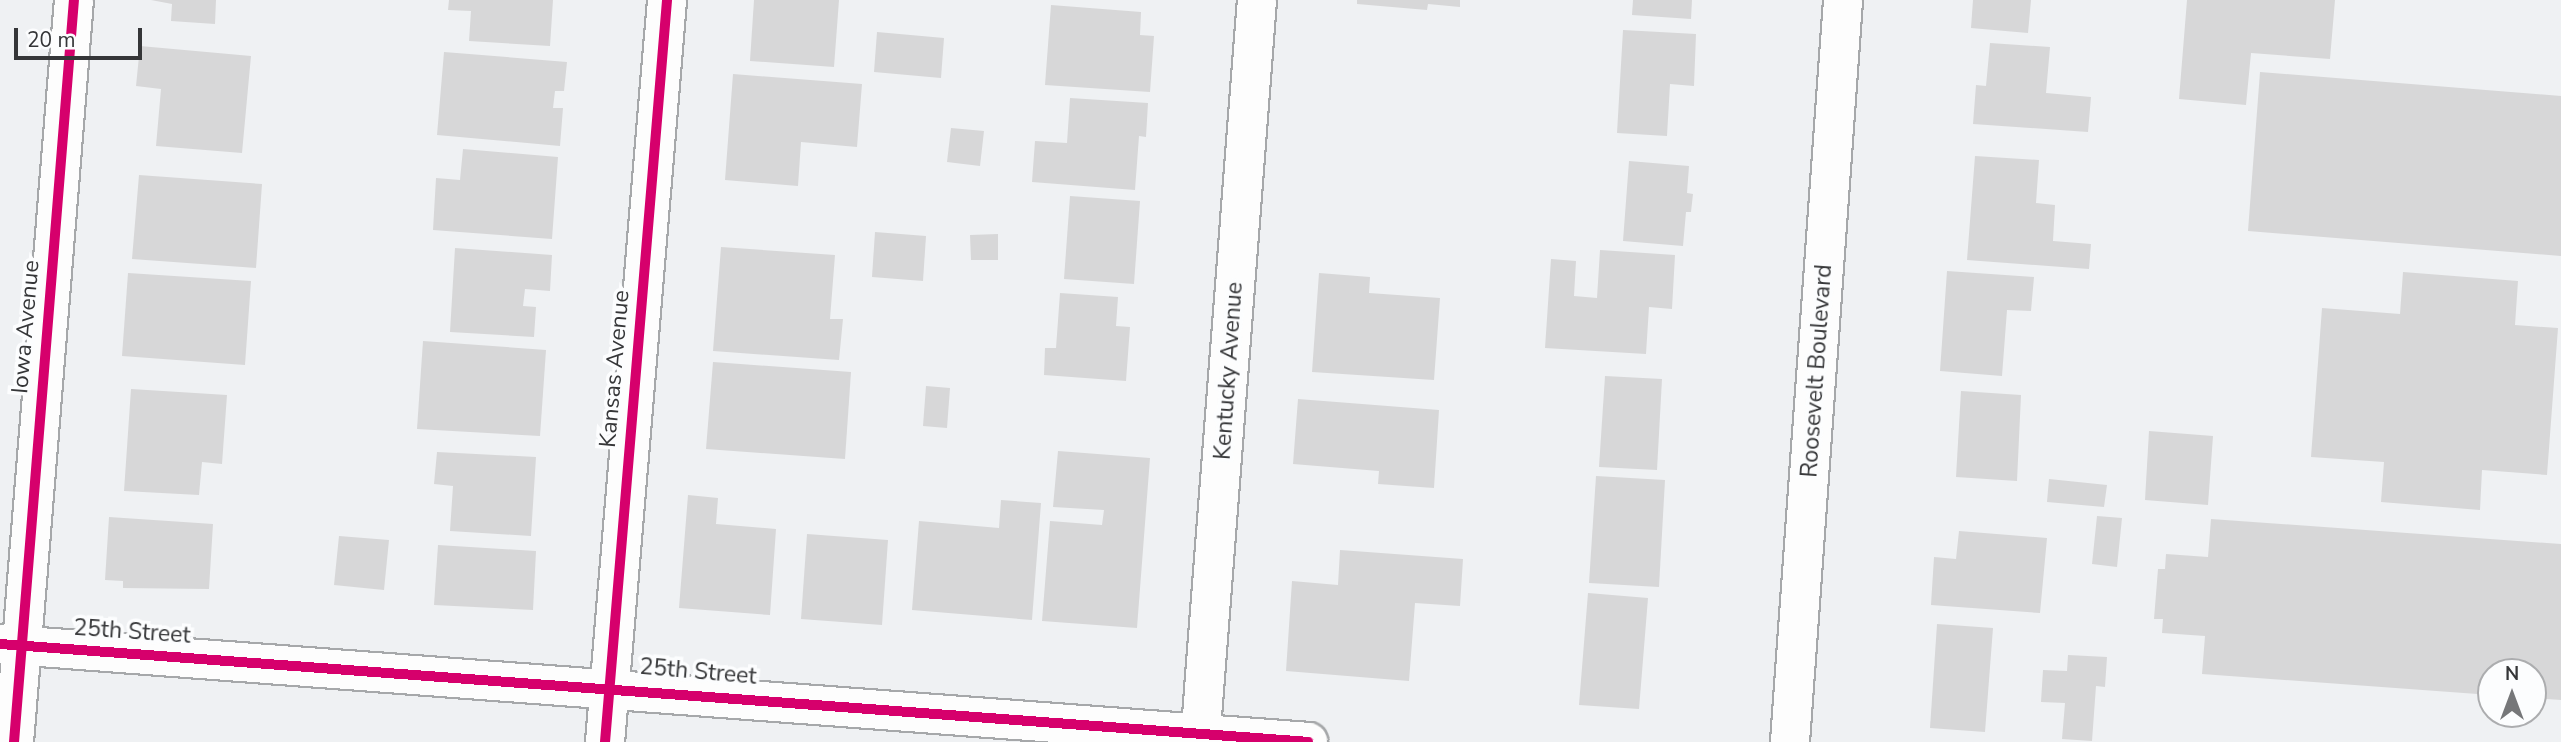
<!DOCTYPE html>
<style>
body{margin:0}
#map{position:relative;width:2561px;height:742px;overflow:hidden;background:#eff1f3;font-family:"Nunito Sans",sans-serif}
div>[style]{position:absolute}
.building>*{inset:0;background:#d7d7d8}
.roads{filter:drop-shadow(2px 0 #a6a8aa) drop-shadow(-2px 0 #a6a8aa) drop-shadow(0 2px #a6a8aa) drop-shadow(0 -2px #a6a8aa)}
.minor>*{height:38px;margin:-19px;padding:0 19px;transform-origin:19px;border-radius:19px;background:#fdfdfd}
.tertiary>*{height:38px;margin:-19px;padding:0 19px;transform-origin:19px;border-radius:19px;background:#fdfdfd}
.cycleway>*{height:10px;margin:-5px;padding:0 5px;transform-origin:5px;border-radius:5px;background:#d6006c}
span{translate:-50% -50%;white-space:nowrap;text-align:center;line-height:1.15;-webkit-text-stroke:7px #fcfdfe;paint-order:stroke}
.street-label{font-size:23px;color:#353638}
.north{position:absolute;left:2477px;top:658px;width:70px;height:70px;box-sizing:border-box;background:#fcfdfe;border:2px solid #acadaf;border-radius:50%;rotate:0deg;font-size:19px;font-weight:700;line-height:28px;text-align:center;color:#353638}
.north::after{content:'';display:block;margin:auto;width:24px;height:32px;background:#767779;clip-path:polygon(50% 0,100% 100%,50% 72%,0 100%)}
.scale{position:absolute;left:14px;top:28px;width:128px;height:32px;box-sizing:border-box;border:4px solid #353638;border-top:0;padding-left:9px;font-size:21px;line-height:24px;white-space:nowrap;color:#353638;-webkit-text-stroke:5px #fcfdfe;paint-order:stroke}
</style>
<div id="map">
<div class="building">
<div style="clip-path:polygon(151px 0,216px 0,215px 24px,171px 21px,172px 4px)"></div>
<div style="clip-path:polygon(449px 0,553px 0,550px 46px,469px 41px,471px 11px,448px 10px)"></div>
<div style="clip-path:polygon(754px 0,839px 0,834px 67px,750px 61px)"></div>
<div style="clip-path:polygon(1357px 0,1460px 0,1460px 7px,1428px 4px,1427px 10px,1357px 4px)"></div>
<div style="clip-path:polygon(1633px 0,1692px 0,1691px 19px,1632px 15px)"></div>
<div style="clip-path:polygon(1973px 0,2031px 0,2028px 33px,1971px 28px)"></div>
<div style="clip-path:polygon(2187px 0,2335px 0,2330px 59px,2251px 53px,2246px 105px,2179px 99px)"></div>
<div style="clip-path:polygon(1051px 5px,1141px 12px,1140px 35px,1154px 36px,1150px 92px,1045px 85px)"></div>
<div style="clip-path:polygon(1623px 30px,1696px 34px,1694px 86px,1670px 84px,1667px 136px,1617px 133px)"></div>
<div style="clip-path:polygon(877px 32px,944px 38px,941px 78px,874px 72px)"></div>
<div style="clip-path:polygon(1990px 43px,2050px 47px,2046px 93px,2091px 97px,2088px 132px,1973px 124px,1976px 85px,1986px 86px)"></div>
<div style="clip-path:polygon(140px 46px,251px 56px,242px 153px,156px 146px,161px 89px,136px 86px)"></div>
<div style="clip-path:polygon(444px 52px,567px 62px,564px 91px,555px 91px,553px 108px,563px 108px,560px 146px,437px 135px)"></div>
<div style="clip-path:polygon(2260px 72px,2561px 96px,2561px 256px,2248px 231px)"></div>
<div style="clip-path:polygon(733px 74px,862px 84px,857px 147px,801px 142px,798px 186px,725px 180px)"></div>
<div style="clip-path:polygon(1070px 98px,1148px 103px,1146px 137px,1139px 136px,1135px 190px,1032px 182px,1035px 141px,1067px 143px)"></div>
<div style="clip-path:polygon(951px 128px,984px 131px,980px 166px,947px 162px)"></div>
<div style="clip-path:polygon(463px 149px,558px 157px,552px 239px,433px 230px,436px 178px,460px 180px)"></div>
<div style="clip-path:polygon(1975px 156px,2039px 160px,2036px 203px,2055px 205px,2053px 241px,2091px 244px,2089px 269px,1967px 260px)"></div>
<div style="clip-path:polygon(1629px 161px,1689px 166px,1687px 193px,1693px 194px,1691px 212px,1686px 212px,1683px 246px,1623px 241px)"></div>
<div style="clip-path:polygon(139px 175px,262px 184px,256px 268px,132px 259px)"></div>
<div style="clip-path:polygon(1070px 196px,1140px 201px,1134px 284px,1064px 279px)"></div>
<div style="clip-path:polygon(875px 232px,926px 236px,923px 281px,872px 277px)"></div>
<div style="clip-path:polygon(998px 234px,998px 260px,971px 260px,970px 235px)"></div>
<div style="clip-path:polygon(721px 247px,835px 255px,830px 319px,843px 319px,839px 360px,713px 351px)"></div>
<div style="clip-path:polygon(455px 248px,552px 255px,550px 291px,525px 289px,523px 306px,536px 307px,534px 337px,450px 332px)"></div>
<div style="clip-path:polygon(1600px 250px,1675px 255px,1672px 309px,1649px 307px,1646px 354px,1545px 348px,1551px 259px,1576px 261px,1574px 296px,1597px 298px)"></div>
<div style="clip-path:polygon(1947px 271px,2034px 277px,2031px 311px,2007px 310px,2002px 376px,1940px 371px)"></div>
<div style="clip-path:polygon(2403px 272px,2518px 281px,2515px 325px,2558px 328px,2547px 475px,2482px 470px,2480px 510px,2381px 502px,2384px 462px,2311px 457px,2322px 308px,2400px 314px)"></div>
<div style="clip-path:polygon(128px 273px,251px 281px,245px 365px,122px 356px)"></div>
<div style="clip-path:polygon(1319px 273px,1370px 277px,1369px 293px,1440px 298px,1434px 380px,1312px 372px)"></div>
<div style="clip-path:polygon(1060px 293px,1118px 297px,1116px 326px,1130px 327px,1126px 381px,1044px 375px,1045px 348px,1056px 348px)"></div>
<div style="clip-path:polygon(423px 341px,546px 350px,540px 436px,417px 429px)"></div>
<div style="clip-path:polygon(713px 362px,851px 372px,845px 459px,706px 449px)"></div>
<div style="clip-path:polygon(1605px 376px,1662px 379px,1657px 470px,1599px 467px)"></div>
<div style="clip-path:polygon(926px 386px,950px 388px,947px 428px,923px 426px)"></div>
<div style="clip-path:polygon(131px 389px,227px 395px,222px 464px,202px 462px,199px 495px,124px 491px)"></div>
<div style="clip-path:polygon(1961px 391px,2021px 395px,2017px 481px,1956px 477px)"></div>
<div style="clip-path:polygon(1298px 399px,1439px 410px,1434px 488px,1378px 484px,1379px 471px,1293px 464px)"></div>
<div style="clip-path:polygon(2149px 431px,2213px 436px,2208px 505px,2145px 500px)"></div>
<div style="clip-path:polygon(1058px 451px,1150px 458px,1137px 628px,1042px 621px,1050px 521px,1102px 525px,1104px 510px,1053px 507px)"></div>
<div style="clip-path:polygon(437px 452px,536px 457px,531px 536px,450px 531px,453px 486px,434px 484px)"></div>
<div style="clip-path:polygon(1596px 476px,1665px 480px,1659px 587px,1589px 583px)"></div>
<div style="clip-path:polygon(2049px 479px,2107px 485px,2104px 507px,2047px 502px)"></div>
<div style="clip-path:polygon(688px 495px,718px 498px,716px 524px,776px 529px,770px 615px,679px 608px)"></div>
<div style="clip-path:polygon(1001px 500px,1041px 503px,1032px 620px,912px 610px,919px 521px,999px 528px)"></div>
<div style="clip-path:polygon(2097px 516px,2122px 518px,2117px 567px,2092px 564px)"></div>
<div style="clip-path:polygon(109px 517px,213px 524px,209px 589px,123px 588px,123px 581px,105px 580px)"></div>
<div style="clip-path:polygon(2211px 519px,2561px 544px,2561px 700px,2533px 698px,2533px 672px,2491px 672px,2491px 695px,2202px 674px,2205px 636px,2162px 633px,2163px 619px,2154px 619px,2158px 569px,2165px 569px,2166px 554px,2208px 557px)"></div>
<div style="clip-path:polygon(1959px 531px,2047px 538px,2040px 613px,1931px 605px,1934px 557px,1956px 559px)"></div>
<div style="clip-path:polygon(807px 534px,888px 540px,882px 625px,801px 619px)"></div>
<div style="clip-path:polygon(339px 536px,389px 540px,384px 590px,334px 585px)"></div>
<div style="clip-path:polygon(438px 545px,536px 551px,533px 610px,434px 605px)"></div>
<div style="clip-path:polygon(1340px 550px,1463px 559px,1460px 606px,1415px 603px,1409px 681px,1286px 671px,1292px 581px,1338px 585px)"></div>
<div style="clip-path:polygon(1588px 593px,1648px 598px,1639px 709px,1579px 705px)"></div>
<div style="clip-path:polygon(1937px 624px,1993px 628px,1985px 732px,1930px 728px)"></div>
<div style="clip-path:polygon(2068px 655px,2107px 657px,2105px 687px,2096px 686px,2092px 741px,2062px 739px,2065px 703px,2041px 702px,2043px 670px,2067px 671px)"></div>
</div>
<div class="roads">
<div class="minor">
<div style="left:0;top:644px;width:1312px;rotate:4.28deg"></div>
<div style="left:14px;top:742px;width:744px;rotate:-85.38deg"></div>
<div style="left:605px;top:742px;width:745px;rotate:-85.22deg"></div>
<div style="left:1200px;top:742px;width:744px;rotate:-85.61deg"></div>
</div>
<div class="tertiary">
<div style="left:1790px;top:742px;width:744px;rotate:-85.91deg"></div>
</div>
</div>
<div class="cycleway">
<div style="left:0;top:644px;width:1312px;rotate:4.28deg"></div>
<div style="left:14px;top:742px;width:744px;rotate:-85.38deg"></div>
<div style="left:605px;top:742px;width:745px;rotate:-85.22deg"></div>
</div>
<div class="street-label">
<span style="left:26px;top:327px;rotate:-85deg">Iowa Avenue</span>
<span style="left:615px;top:369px;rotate:-85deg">Kansas Avenue</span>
<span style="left:1229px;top:371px;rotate:-86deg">Kentucky Avenue</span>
<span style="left:1817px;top:371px;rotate:-86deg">Roosevelt Boulevard</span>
<span style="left:132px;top:632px;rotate:4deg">25th Street</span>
<span style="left:698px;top:672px;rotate:5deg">25th Street</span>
</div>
<div class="north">N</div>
<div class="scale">20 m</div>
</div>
